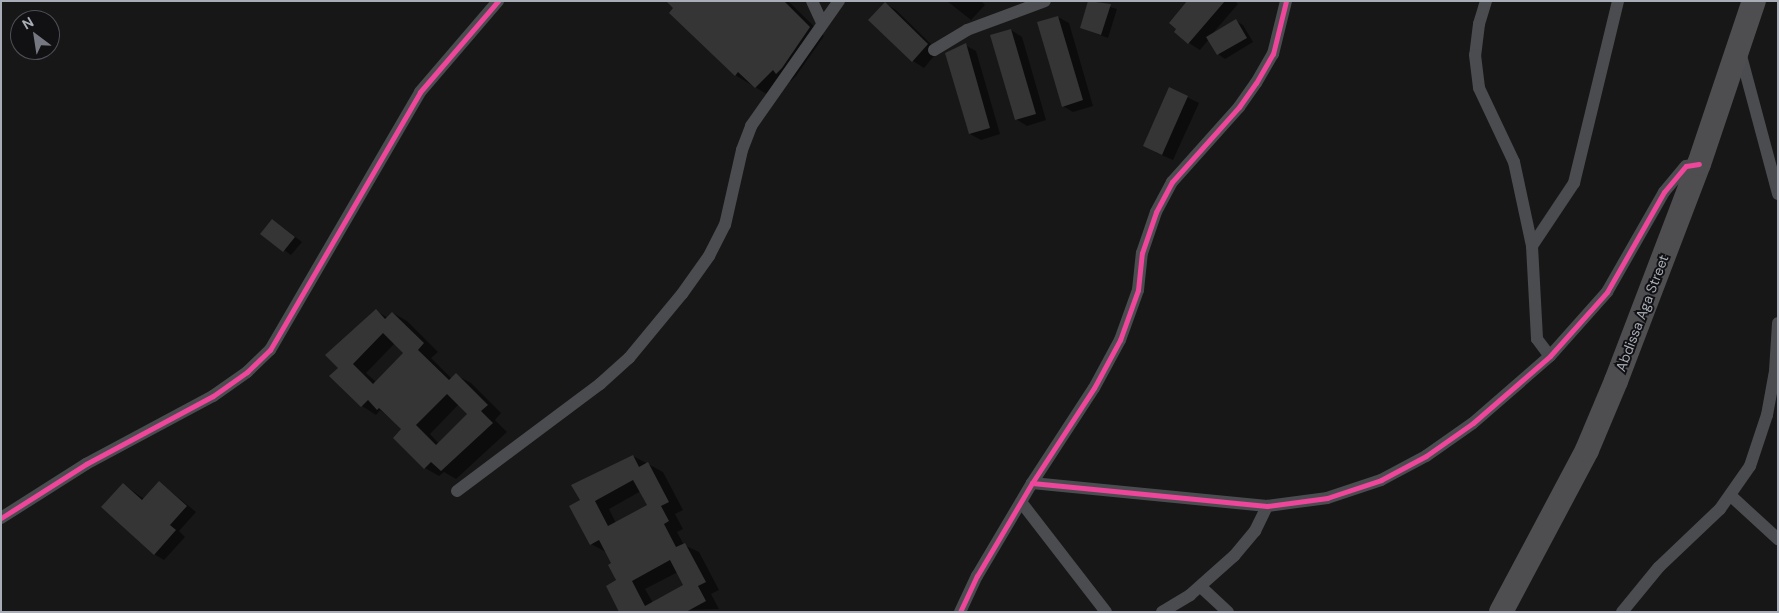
<!DOCTYPE html>
<style>
body{margin:0}
#map{position:relative;width:1779px;height:613px;overflow:hidden;background:#171717;font-family:"DM Sans",sans-serif}
div>[style]{position:absolute}
.shadow>*{inset:0;background:#0007}
.building>*{inset:0;background:#353536}
.street>*{height:12px;margin:-6px;padding:0 6px;transform-origin:6px;border-radius:6px;background:#4b4c50}
.highway>*{height:24px;margin:-12px;padding:0 12px;transform-origin:12px;border-radius:12px;background:#4e4e51}
.cycleway>*{height:5px;margin:-2.5px;padding:0 2.5px;transform-origin:2.5px;border-radius:2.5px;background:#ed469a}
span{translate:-50% -50%;white-space:nowrap;text-align:center;line-height:1.15;-webkit-text-stroke:4px #111113;paint-order:stroke}
.street-label{font-size:14px;color:#a8adb8}
.frame{position:absolute;inset:0;border:2px solid #a8adb8;pointer-events:none}
.north{position:absolute;left:10px;top:10px;width:50px;height:50px;box-sizing:border-box;background:#111113;border:1px solid #4d4f55;border-radius:50%;rotate:329deg;font-size:14px;font-weight:700;line-height:20px;text-align:center;color:#a8adb8}
.north::after{content:'';display:block;margin:auto;width:18px;height:22px;background:#757880;clip-path:polygon(50% 0,100% 100%,50% 72%,0 100%)}
</style>
<div id="map">
<div class="shadow">
<div style="clip-path:polygon(668px 1px,788px 1px,824px 36px,796px 76px,791px 81px,787px 78px,770px 96px,735px 75px)"></div>
<div style="clip-path:polygon(947px 1px,981px 1px,985px 5px,971px 20px)"></div>
<div style="clip-path:polygon(1089px 1px,1117px 9px,1108px 38px,1081px 28px)"></div>
<div style="clip-path:polygon(1189px 1px,1235px 1px,1238px 4px,1213px 33px,1236px 21px,1243px 25px,1253px 42px,1225px 59px,1218px 54px,1209px 39px,1200px 50px,1189px 43px,1175px 32px)"></div>
<div style="clip-path:polygon(886px 4px,896px 10px,938px 51px,924px 68px,913px 61px,870px 20px)"></div>
<div style="clip-path:polygon(1058px 17px,1069px 23px,1093px 106px,1073px 112px,1063px 106px)"></div>
<div style="clip-path:polygon(1011px 30px,1022px 37px,1046px 120px,1027px 126px,1016px 119px)"></div>
<div style="clip-path:polygon(965px 45px,976px 51px,1000px 134px,981px 140px,970px 134px,947px 53px)"></div>
<div style="clip-path:polygon(1170px 89px,1199px 103px,1173px 160px,1155px 152px)"></div>
<div style="clip-path:polygon(273px 220px,302px 242px,291px 255px,262px 234px)"></div>
<div style="clip-path:polygon(evenodd,376px 311px,388px 318px,393px 313px,407px 321px,438px 352px,431px 358px,452px 379px,456px 375px,471px 383px,501px 413px,495px 420px,507px 432px,456px 479px,444px 472px,439px 476px,425px 468px,403px 429px,380px 410px,376px 415px,362px 406px,340px 368px,376px 311px,395px 343px,405px 353px,376px 382px,366px 373px,395px 343px,376px 311px,459px 404px,469px 414px,439px 444px,430px 434px,459px 404px)"></div>
<div style="clip-path:polygon(evenodd,633px 456px,663px 472px,683px 510px,675px 514px,683px 529px,677px 532px,684px 545px,699px 552px,719px 590px,711px 594px,719px 609px,621px 612px,613px 564px,606px 552px,591px 544px,581px 501px,633px 456px,641px 491px,649px 505px,616px 523px,609px 509px,641px 491px,633px 456px,678px 572px,685px 586px,653px 603px,645px 589px,678px 572px)"></div>
<div style="clip-path:polygon(159px 482px,196px 512px,179px 531px,185px 537px,164px 560px,154px 554px,123px 484px,144px 499px)"></div>
</div>
<div class="building">
<div style="clip-path:polygon(666px 1px,784px 1px,810px 27px,782px 68px,776px 74px,773px 70px,755px 88px,738px 72px,735px 76px,669px 13px,673px 8px)"></div>
<div style="clip-path:polygon(1088px 1px,1111px 4px,1101px 35px,1080px 28px)"></div>
<div style="clip-path:polygon(1187px 1px,1225px 1px,1188px 44px,1174px 32px,1176px 29px,1169px 23px)"></div>
<div style="clip-path:polygon(885px 2px,928px 44px,912px 62px,868px 20px)"></div>
<div style="clip-path:polygon(1058px 16px,1083px 100px,1062px 107px,1037px 22px)"></div>
<div style="clip-path:polygon(1236px 19px,1247px 38px,1217px 55px,1206px 37px)"></div>
<div style="clip-path:polygon(1011px 29px,1036px 114px,1015px 120px,990px 35px)"></div>
<div style="clip-path:polygon(966px 43px,990px 128px,969px 134px,945px 53px)"></div>
<div style="clip-path:polygon(1169px 87px,1188px 96px,1162px 155px,1143px 146px)"></div>
<div style="clip-path:polygon(272px 219px,295px 237px,283px 252px,260px 234px)"></div>
<div style="clip-path:polygon(evenodd,376px 309px,385px 319px,392px 312px,424px 343px,418px 350px,449px 380px,456px 373px,488px 405px,481px 411px,493px 423px,441px 471px,431px 462px,424px 469px,393px 438px,401px 429px,379px 408px,377px 410px,368px 400px,361px 407px,329px 376px,338px 368px,325px 355px,376px 309px,383px 333px,403px 353px,373px 384px,353px 364px,383px 333px,376px 309px,447px 394px,467px 414px,436px 445px,416px 425px,447px 394px)"></div>
<div style="clip-path:polygon(evenodd,633px 455px,639px 467px,648px 462px,669px 502px,661px 506px,669px 521px,664px 524px,676px 547px,685px 543px,706px 582px,698px 586px,706px 601px,686px 612px,619px 612px,606px 586px,616px 580px,608px 565px,611px 563px,599px 540px,590px 545px,569px 506px,580px 500px,571px 485px,633px 455px,633px 480px,647px 505px,608px 526px,595px 501px,633px 480px,633px 455px,670px 560px,683px 585px,645px 606px,632px 581px,670px 560px)"></div>
<div style="clip-path:polygon(159px 481px,187px 506px,170px 525px,176px 530px,154px 555px,101px 507px,123px 483px,142px 500px)"></div>
</div>
<div class="street">
<div style="left:812px;top:1px;width:23px;rotate:65deg"></div>
<div style="left:1486px;top:1px;width:24px;rotate:107deg"></div>
<div style="left:1479px;top:24px;width:31px;rotate:97deg"></div>
<div style="left:1475px;top:55px;width:33px;rotate:83deg"></div>
<div style="left:1479px;top:88px;width:82px;rotate:64.7deg"></div>
<div style="left:1514px;top:162px;width:86px;rotate:77.9deg"></div>
<div style="left:1532px;top:246px;width:93px;rotate:86.9deg"></div>
<div style="left:1537px;top:339px;width:21px;rotate:53deg"></div>
<div style="left:934px;top:50px;width:39px;rotate:-31deg"></div>
<div style="left:967px;top:30px;width:83px;rotate:-20.4deg"></div>
<div style="left:1740px;top:52px;width:147px;rotate:75deg"></div>
<div style="left:1532px;top:246px;width:76px;rotate:-56.3deg"></div>
<div style="left:1574px;top:183px;width:187px;rotate:-76.4deg"></div>
<div style="left:1032px;top:483px;width:236px;rotate:5.6deg"></div>
<div style="left:1267px;top:506px;width:61px;rotate:-7.6deg"></div>
<div style="left:1327px;top:498px;width:57px;rotate:-18.4deg"></div>
<div style="left:1381px;top:480px;width:51px;rotate:-28.1deg"></div>
<div style="left:1426px;top:456px;width:57px;rotate:-35.1deg"></div>
<div style="left:1473px;top:423px;width:102px;rotate:-41deg"></div>
<div style="left:1550px;top:356px;width:86px;rotate:-48.3deg"></div>
<div style="left:1607px;top:292px;width:115px;rotate:-60.3deg"></div>
<div style="left:1664px;top:192px;width:34px;rotate:-50deg"></div>
<div style="left:1686px;top:166px;width:13px;rotate:-9deg"></div>
<div style="left:457px;top:491px;width:179px;rotate:-36.8deg"></div>
<div style="left:600px;top:384px;width:39px;rotate:-42deg"></div>
<div style="left:629px;top:358px;width:83px;rotate:-50.4deg"></div>
<div style="left:682px;top:294px;width:47px;rotate:-54.6deg"></div>
<div style="left:709px;top:256px;width:35px;rotate:-63deg"></div>
<div style="left:725px;top:225px;width:77px;rotate:-77.2deg"></div>
<div style="left:742px;top:150px;width:26px;rotate:-69deg"></div>
<div style="left:751px;top:126px;width:153px;rotate:-54.9deg"></div>
<div style="left:1731px;top:496px;width:64px;rotate:42.5deg"></div>
<div style="left:1021px;top:502px;width:139px;rotate:52.3deg"></div>
<div style="left:1px;top:518px;width:101px;rotate:-32.4deg"></div>
<div style="left:86px;top:464px;width:144px;rotate:-28.2deg"></div>
<div style="left:213px;top:396px;width:42px;rotate:-35.2deg"></div>
<div style="left:247px;top:372px;width:32px;rotate:-44deg"></div>
<div style="left:270px;top:350px;width:298px;rotate:-59.8deg"></div>
<div style="left:420px;top:92px;width:120px;rotate:-49.4deg"></div>
<div style="left:1201px;top:587px;width:37px;rotate:43deg"></div>
<div style="left:960px;top:612px;width:40px;rotate:-65deg"></div>
<div style="left:977px;top:576px;width:108px;rotate:-59.4deg"></div>
<div style="left:1032px;top:483px;width:113px;rotate:-56.9deg"></div>
<div style="left:1094px;top:388px;width:55px;rotate:-61.6deg"></div>
<div style="left:1120px;top:340px;width:53px;rotate:-70.2deg"></div>
<div style="left:1138px;top:290px;width:37px;rotate:-84deg"></div>
<div style="left:1142px;top:253px;width:43px;rotate:-71.1deg"></div>
<div style="left:1156px;top:212px;width:34px;rotate:-62deg"></div>
<div style="left:1172px;top:182px;width:101px;rotate:-48.2deg"></div>
<div style="left:1239px;top:107px;width:29px;rotate:-55deg"></div>
<div style="left:1256px;top:83px;width:34px;rotate:-60deg"></div>
<div style="left:1273px;top:54px;width:55px;rotate:-76.2deg"></div>
<div style="left:1162px;top:612px;width:33px;rotate:-31deg"></div>
<div style="left:1190px;top:595px;width:59px;rotate:-41.6deg"></div>
<div style="left:1234px;top:556px;width:33px;rotate:-50deg"></div>
<div style="left:1255px;top:531px;width:28px;rotate:-64deg"></div>
<div style="left:1622px;top:612px;width:58px;rotate:-50.6deg"></div>
<div style="left:1659px;top:567px;width:84px;rotate:-43.6deg"></div>
<div style="left:1720px;top:509px;width:52px;rotate:-55.1deg"></div>
<div style="left:1750px;top:466px;width:54px;rotate:-71.6deg"></div>
<div style="left:1767px;top:415px;width:45px;rotate:-79.7deg"></div>
<div style="left:1775px;top:371px;width:48px;rotate:-86.4deg"></div>
</div>
<div class="highway">
<div style="left:1501px;top:612px;width:183px;rotate:-62deg"></div>
<div style="left:1587px;top:450px;width:75px;rotate:-67.2deg"></div>
<div style="left:1616px;top:381px;width:232px;rotate:-69.1deg"></div>
<div style="left:1699px;top:164px;width:172px;rotate:-71.4deg"></div>
</div>
<div class="cycleway">
<div style="left:1032px;top:483px;width:236px;rotate:5.6deg"></div>
<div style="left:1267px;top:506px;width:61px;rotate:-7.6deg"></div>
<div style="left:1327px;top:498px;width:57px;rotate:-18.4deg"></div>
<div style="left:1381px;top:480px;width:51px;rotate:-28.1deg"></div>
<div style="left:1426px;top:456px;width:57px;rotate:-35.1deg"></div>
<div style="left:1473px;top:423px;width:102px;rotate:-41deg"></div>
<div style="left:1550px;top:356px;width:86px;rotate:-48.3deg"></div>
<div style="left:1607px;top:292px;width:115px;rotate:-60.3deg"></div>
<div style="left:1664px;top:192px;width:34px;rotate:-50deg"></div>
<div style="left:1686px;top:166px;width:13px;rotate:-9deg"></div>
<div style="left:1px;top:518px;width:101px;rotate:-32.4deg"></div>
<div style="left:86px;top:464px;width:144px;rotate:-28.2deg"></div>
<div style="left:213px;top:396px;width:42px;rotate:-35.2deg"></div>
<div style="left:247px;top:372px;width:32px;rotate:-44deg"></div>
<div style="left:270px;top:350px;width:298px;rotate:-59.8deg"></div>
<div style="left:420px;top:92px;width:120px;rotate:-49.4deg"></div>
<div style="left:960px;top:612px;width:40px;rotate:-65deg"></div>
<div style="left:977px;top:576px;width:108px;rotate:-59.4deg"></div>
<div style="left:1032px;top:483px;width:113px;rotate:-56.9deg"></div>
<div style="left:1094px;top:388px;width:55px;rotate:-61.6deg"></div>
<div style="left:1120px;top:340px;width:53px;rotate:-70.2deg"></div>
<div style="left:1138px;top:290px;width:37px;rotate:-84deg"></div>
<div style="left:1142px;top:253px;width:43px;rotate:-71.1deg"></div>
<div style="left:1156px;top:212px;width:34px;rotate:-62deg"></div>
<div style="left:1172px;top:182px;width:101px;rotate:-48.2deg"></div>
<div style="left:1239px;top:107px;width:29px;rotate:-55deg"></div>
<div style="left:1256px;top:83px;width:34px;rotate:-60deg"></div>
<div style="left:1273px;top:54px;width:55px;rotate:-76.2deg"></div>
</div>
<div class="street-label">
<span style="left:1642px;top:313px;rotate:-69deg">Abdissa Aga Street</span>
</div>
<div class="frame"></div>
<div class="north">N</div>
</div>
